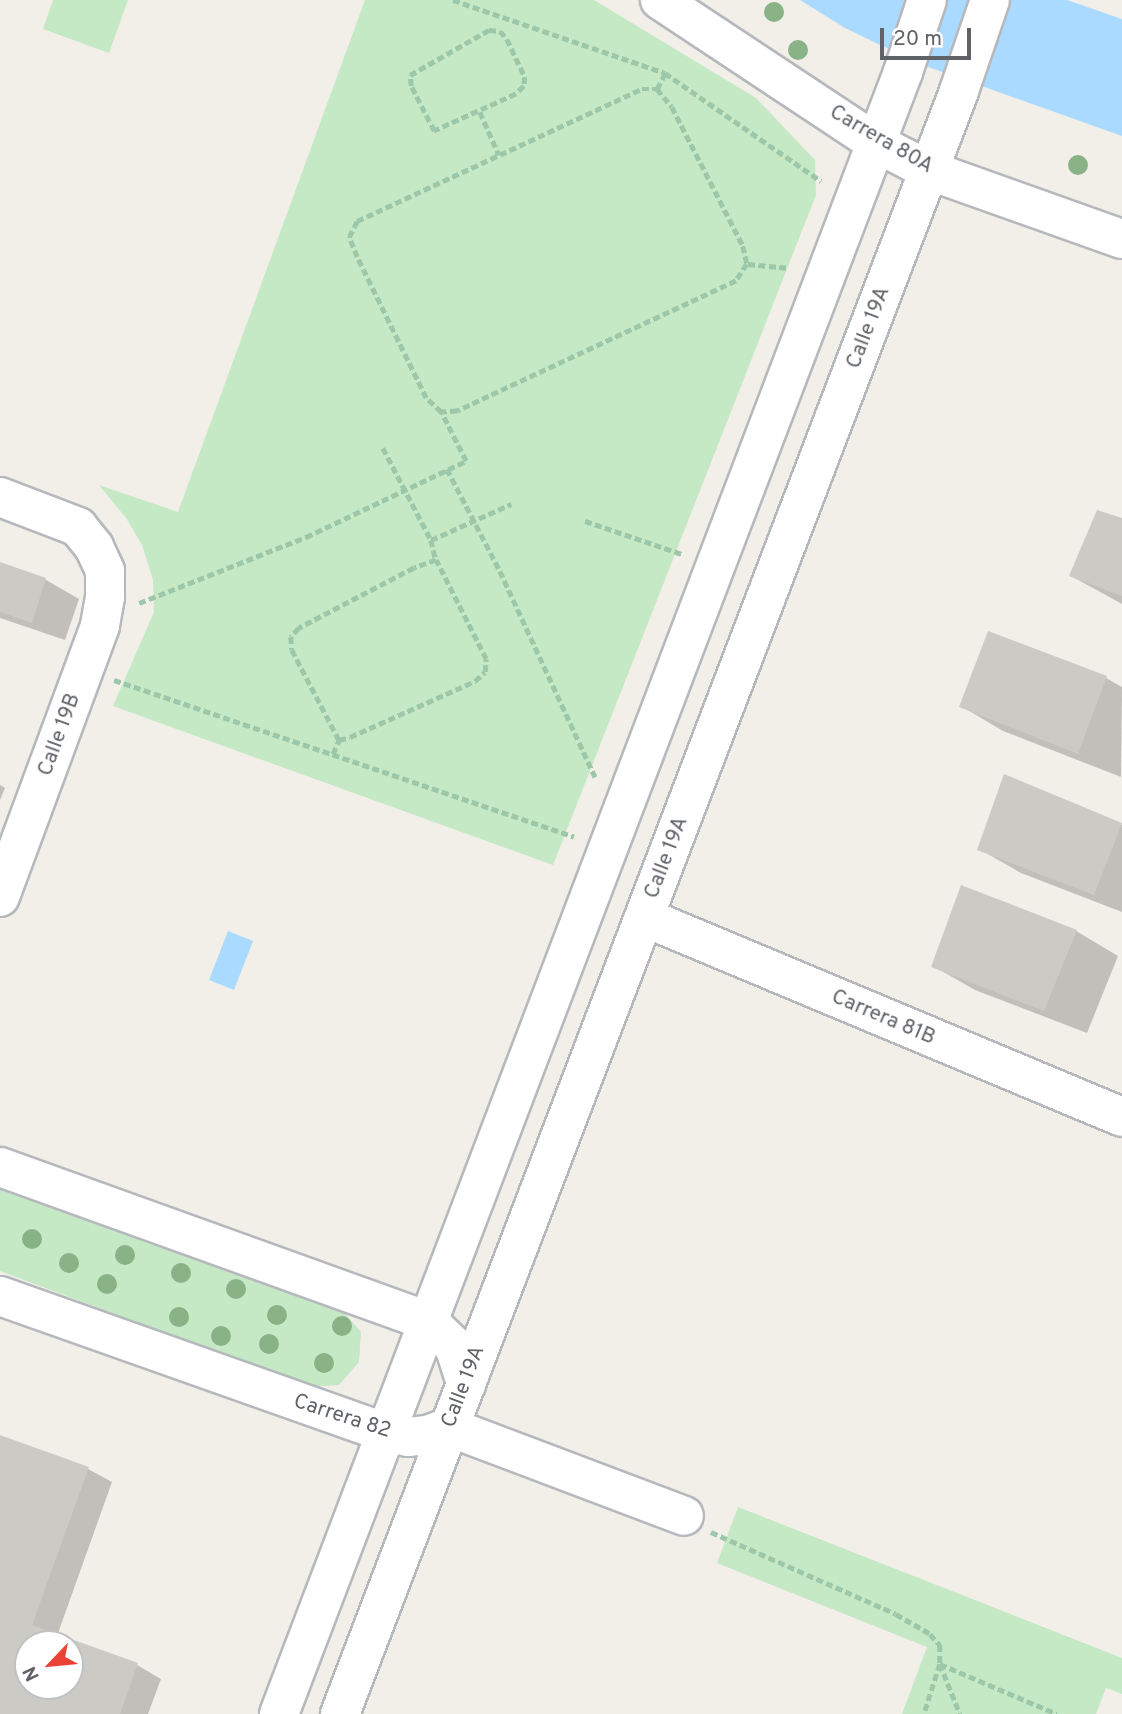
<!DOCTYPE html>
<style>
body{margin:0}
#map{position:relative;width:1122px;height:1714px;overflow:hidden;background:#f1efe8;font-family:Overpass,sans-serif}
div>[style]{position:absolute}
.green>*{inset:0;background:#c5e8c5}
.water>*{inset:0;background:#aadaff}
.shadow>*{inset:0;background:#0003}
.building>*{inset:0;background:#cccac5}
.path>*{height:4.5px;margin-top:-2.25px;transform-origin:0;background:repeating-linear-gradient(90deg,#9cc7a9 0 7px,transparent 0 10.5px)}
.roads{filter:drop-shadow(2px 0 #b5b8bc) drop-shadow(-2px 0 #b5b8bc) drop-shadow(0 2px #b5b8bc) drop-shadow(0 -2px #b5b8bc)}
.minor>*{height:38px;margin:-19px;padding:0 19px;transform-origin:19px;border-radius:19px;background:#fff}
.trees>*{width:20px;height:20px;margin:-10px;border-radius:50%;background:#89b387}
span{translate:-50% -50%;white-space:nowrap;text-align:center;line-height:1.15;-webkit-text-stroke:5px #fff;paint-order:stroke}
.street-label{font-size:21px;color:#5f6368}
.north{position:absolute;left:14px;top:1630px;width:70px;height:70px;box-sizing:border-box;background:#fff;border:2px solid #bfc1c3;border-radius:50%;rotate:244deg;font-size:19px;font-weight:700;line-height:28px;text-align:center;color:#5f6368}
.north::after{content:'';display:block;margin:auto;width:24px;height:32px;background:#ea4335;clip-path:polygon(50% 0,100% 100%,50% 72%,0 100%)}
.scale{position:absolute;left:880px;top:28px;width:91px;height:32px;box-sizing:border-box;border:4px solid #5f6368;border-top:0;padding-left:9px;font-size:21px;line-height:24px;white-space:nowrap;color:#5f6368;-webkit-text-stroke:5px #fff;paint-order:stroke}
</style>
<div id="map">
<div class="green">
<div style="clip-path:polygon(53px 0,128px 0,109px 53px,43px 29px)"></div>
<div style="clip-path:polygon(365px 0,594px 0,756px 98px,815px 160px,816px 195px,553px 865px,113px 706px,154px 612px,153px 580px,142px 545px,126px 518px,99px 485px,178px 512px)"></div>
<div style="clip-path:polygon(0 1190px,341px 1309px,361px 1332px,359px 1362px,339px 1385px,310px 1387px,0 1271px)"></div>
<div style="clip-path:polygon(738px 1507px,1122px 1658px,1122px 1694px,1106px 1688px,1096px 1714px,902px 1714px,927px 1647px,717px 1563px)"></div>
</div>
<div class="water">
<div style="clip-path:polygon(800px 0,1067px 0,1122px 19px,1122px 136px,920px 64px,845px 28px)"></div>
<div style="clip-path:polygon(228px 931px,253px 941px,234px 990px,209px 980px)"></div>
</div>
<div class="shadow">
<div style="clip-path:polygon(1122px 520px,1122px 604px,1071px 576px)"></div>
<div style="clip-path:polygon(0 564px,46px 580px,79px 599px,65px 640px,0 618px)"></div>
<div style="clip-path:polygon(1106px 678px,1122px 687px,1121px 777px,1003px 731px,961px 706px)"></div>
<div style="clip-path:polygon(1005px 777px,1122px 825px,1122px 912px,1021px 873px,979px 849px)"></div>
<div style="clip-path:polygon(0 785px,5px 788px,0 800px)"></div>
<div style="clip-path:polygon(1076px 931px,1118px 956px,1087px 1033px,975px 990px,933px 966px)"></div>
<div style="clip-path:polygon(evenodd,0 1436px,88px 1469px,112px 1482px,57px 1636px,137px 1665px,161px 1679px,148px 1714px,0 1714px,0 1436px,28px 1644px,70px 1644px,70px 1686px,28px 1686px,28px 1644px)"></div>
</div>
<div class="building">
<div style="clip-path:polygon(1097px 510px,1122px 518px,1122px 596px,1069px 576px)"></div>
<div style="clip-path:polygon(0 562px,46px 578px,32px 623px,0 612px)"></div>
<div style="clip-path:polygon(988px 631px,1107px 676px,1078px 754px,959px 707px)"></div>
<div style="clip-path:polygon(1004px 774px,1122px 823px,1094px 895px,977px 850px)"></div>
<div style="clip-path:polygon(961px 885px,1077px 930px,1044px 1011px,931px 967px)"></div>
<div style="clip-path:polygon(evenodd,0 1435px,89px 1467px,32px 1625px,138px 1663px,120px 1714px,0 1714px,0 1435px,28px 1644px,70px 1644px,70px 1686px,28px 1686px,28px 1644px)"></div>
</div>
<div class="path">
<div style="left:453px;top:0;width:224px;rotate:19deg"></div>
<div style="left:665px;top:73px;width:190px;rotate:34.7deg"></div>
<div style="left:489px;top:30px;width:11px;rotate:5deg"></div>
<div style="left:500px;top:31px;width:11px;rotate:49deg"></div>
<div style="left:507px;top:39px;width:42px;rotate:64.7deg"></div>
<div style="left:525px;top:77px;width:9px;rotate:96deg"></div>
<div style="left:524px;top:86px;width:11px;rotate:135deg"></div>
<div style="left:516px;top:94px;width:90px;rotate:155.7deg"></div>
<div style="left:434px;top:131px;width:51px;rotate:-117.1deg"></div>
<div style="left:411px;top:86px;width:11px;rotate:-95deg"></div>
<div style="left:410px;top:75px;width:91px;rotate:-29.7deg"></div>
<div style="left:642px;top:89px;width:15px"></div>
<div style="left:657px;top:89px;width:23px;rotate:50deg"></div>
<div style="left:672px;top:107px;width:156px;rotate:62.9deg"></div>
<div style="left:743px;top:246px;width:18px;rotate:77deg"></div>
<div style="left:747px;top:264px;width:20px;rotate:123deg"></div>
<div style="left:736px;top:281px;width:308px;rotate:155deg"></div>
<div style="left:457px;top:411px;width:16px;rotate:176deg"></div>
<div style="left:441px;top:412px;width:21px;rotate:-137deg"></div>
<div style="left:426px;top:398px;width:157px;rotate:-116.1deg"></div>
<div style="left:357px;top:257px;width:22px;rotate:-112deg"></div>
<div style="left:349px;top:237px;width:18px;rotate:-63deg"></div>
<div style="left:357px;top:221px;width:314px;rotate:-24.9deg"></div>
<div style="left:657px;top:89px;width:18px;rotate:-63deg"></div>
<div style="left:480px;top:112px;width:47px;rotate:66.2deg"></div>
<div style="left:748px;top:264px;width:41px;rotate:5.6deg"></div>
<div style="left:383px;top:448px;width:104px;rotate:62.4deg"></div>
<div style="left:431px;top:540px;width:21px;rotate:76deg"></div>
<div style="left:436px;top:560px;width:23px;rotate:160deg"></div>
<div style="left:414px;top:568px;width:130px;rotate:152.4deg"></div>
<div style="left:299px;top:628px;width:12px;rotate:132deg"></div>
<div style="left:291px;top:637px;width:13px;rotate:86deg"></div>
<div style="left:292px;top:650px;width:102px;rotate:62.4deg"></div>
<div style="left:339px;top:740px;width:11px;rotate:-15deg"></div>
<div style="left:350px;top:737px;width:137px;rotate:-24.1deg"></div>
<div style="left:475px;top:681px;width:13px;rotate:-42deg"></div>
<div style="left:485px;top:672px;width:13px;rotate:-86deg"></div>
<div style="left:486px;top:659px;width:111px;rotate:-116.8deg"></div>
<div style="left:447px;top:469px;width:115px;rotate:62.5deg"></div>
<div style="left:500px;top:571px;width:227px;rotate:65.2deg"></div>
<div style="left:585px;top:521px;width:102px;rotate:18.8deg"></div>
<div style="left:431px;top:540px;width:88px;rotate:-24.2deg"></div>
<div style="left:139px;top:603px;width:180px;rotate:-21.6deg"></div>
<div style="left:306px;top:537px;width:177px;rotate:-25.4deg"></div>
<div style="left:466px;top:461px;width:55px;rotate:-117deg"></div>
<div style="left:114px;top:680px;width:486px;rotate:18.8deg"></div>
<div style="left:333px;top:754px;width:15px;rotate:-67deg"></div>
<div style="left:711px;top:1532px;width:202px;rotate:23.9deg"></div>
<div style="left:896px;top:1614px;width:39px;rotate:30deg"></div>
<div style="left:930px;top:1634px;width:15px;rotate:48deg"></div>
<div style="left:940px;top:1645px;width:19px;rotate:90deg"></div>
<div style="left:940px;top:1664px;width:52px;rotate:107.7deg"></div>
<div style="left:940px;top:1664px;width:127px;rotate:23.1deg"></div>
<div style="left:940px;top:1664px;width:54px;rotate:68.2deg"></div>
</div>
<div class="roads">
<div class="minor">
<div style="left:660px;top:0;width:259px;rotate:33.5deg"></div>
<div style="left:876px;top:143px;width:59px;rotate:27.4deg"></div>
<div style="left:928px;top:170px;width:206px;rotate:19.6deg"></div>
<div style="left:0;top:497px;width:84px;rotate:21deg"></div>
<div style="left:78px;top:527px;width:26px;rotate:51deg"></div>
<div style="left:94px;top:547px;width:26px;rotate:65deg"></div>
<div style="left:105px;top:571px;width:26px;rotate:90deg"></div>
<div style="left:105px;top:597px;width:29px;rotate:100deg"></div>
<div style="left:100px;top:626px;width:289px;rotate:110.3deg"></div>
<div style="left:644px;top:917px;width:518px;rotate:22.7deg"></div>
<div style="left:0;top:1167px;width:455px;rotate:19.8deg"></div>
<div style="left:428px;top:1321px;width:36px;rotate:44deg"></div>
<div style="left:454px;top:1346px;width:40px;rotate:72deg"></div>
<div style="left:0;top:1296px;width:410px;rotate:19.5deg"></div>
<div style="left:386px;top:1433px;width:22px;rotate:10deg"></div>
<div style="left:408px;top:1437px;width:19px;rotate:-6deg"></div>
<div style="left:427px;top:1435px;width:23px;rotate:-20deg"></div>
<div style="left:449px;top:1427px;width:251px;rotate:20.7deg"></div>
<div style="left:279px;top:1714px;width:1757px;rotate:-69.19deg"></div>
<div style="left:903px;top:72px;width:76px;rotate:-71.6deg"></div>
<div style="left:340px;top:1714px;width:1737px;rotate:-69.12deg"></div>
<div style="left:959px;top:91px;width:96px;rotate:-71.2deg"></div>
</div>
</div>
<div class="trees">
<div style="left:774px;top:12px"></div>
<div style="left:798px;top:50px"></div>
<div style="left:1078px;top:165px"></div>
<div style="left:32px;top:1239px"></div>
<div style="left:125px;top:1255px"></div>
<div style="left:69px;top:1263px"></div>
<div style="left:181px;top:1273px"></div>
<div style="left:107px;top:1284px"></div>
<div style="left:236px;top:1289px"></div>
<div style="left:277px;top:1315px"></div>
<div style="left:179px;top:1317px"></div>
<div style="left:342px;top:1326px"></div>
<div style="left:221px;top:1336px"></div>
<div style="left:269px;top:1344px"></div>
<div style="left:324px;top:1363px"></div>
</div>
<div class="street-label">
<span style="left:881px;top:140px;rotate:30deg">Carrera 80A</span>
<span style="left:869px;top:328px;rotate:-69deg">Calle 19A</span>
<span style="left:60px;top:735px;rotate:-70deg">Calle 19B</span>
<span style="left:667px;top:858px;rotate:-69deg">Calle 19A</span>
<span style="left:883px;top:1018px;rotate:23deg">Carrera 81B</span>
<span style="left:464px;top:1387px;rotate:-69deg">Calle 19A</span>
<span style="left:342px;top:1417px;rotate:18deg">Carrera 82</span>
</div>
<div class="north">N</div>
<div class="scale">20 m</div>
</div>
